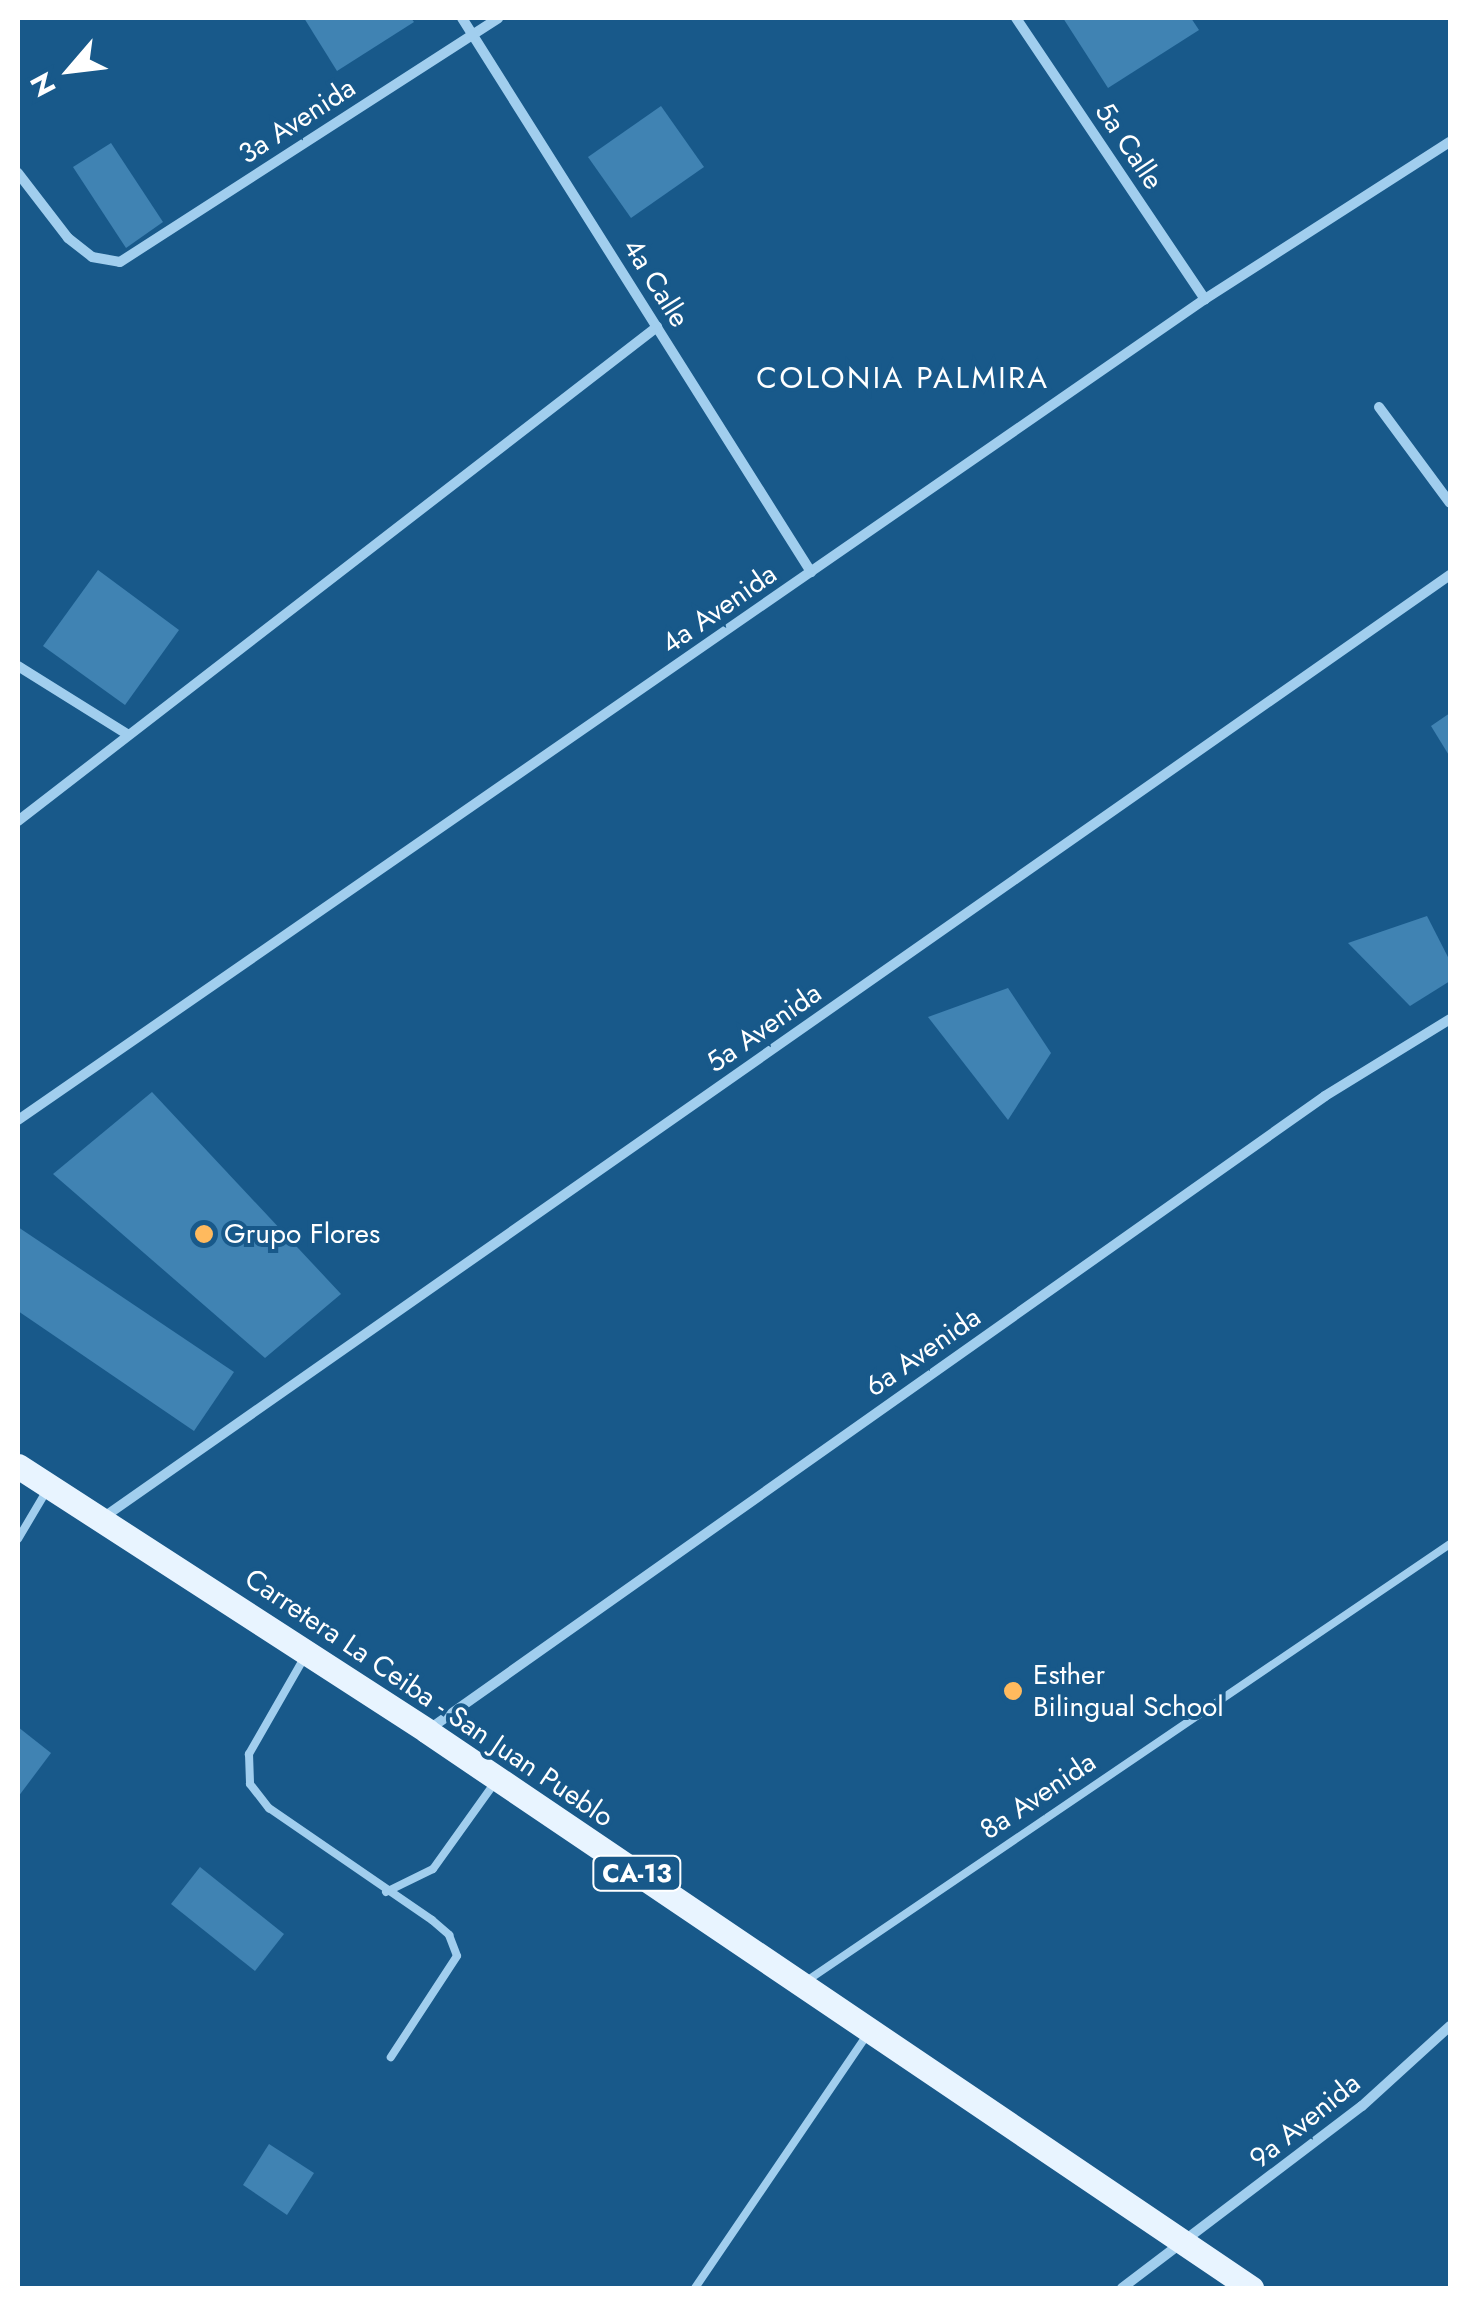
<!DOCTYPE html>
<style>
body{margin:0}
#map{position:relative;width:1468px;height:2306px;overflow:hidden;background:#18598a;font-family:Jost,sans-serif}
div>[style]{position:absolute}
.building>*{inset:0;background:#4083b3}
.service>*{height:8px;margin:-4px;padding:0 4px;transform-origin:4px;border-radius:4px;background:#a1ceee}
.minor>*{height:10px;margin:-5px;padding:0 5px;transform-origin:5px;border-radius:5px;background:#a1ceee}
.primary>*{height:25px;margin:-12.5px;padding:0 12.5px;transform-origin:12.5px;border-radius:12.5px;background:#e8f4ff}
.dots>*{width:28px;height:28px;translate:-50% -50%;box-sizing:border-box;border:5px solid #18598a;border-radius:50%}
span{translate:-50% -50%;white-space:nowrap;text-align:center;line-height:1.15;-webkit-text-stroke:8px #18598a;paint-order:stroke}
.shield-label span{padding:2px 8px;background:#18598a;border:2px solid;border-radius:8px;-webkit-text-stroke-width:0}
.shield-label{font-size:25px;color:#fff;font-weight:700}
.street-label{font-size:28px;color:#fff}
.poi-label{font-size:28px;color:#fff}
.left{translate:0 -50%;text-align:left}
.neighbourhood-label{font-size:30px;color:#fff;letter-spacing:2.5px}
.frame{position:absolute;inset:0;border:20px solid #fff;pointer-events:none}
.north{position:absolute;left:20px;top:20px;width:100px;height:100px;-webkit-text-stroke:8px #18598a;paint-order:stroke;rotate:242deg;font-size:28px;font-weight:700;line-height:40px;text-align:center;color:#fff}
.north::after{content:'';display:block;margin:auto;width:35px;height:45px;background:#fff;clip-path:polygon(50% 0,100% 100%,50% 72%,0 100%)}
</style>
<div id="map">
<div class="building">
<div style="clip-path:polygon(304px 18px,411px 18px,414px 22px,337px 71px)"></div>
<div style="clip-path:polygon(1063px 18px,1191px 18px,1199px 30px,1108px 88px)"></div>
<div style="clip-path:polygon(661px 106px,704px 167px,631px 218px,588px 157px)"></div>
<div style="clip-path:polygon(111px 143px,163px 222px,126px 248px,73px 167px)"></div>
<div style="clip-path:polygon(98px 570px,179px 630px,125px 705px,43px 646px)"></div>
<div style="clip-path:polygon(1450px 713px,1450px 757px,1431px 726px)"></div>
<div style="clip-path:polygon(1427px 916px,1450px 961px,1450px 981px,1410px 1006px,1348px 943px)"></div>
<div style="clip-path:polygon(1008px 988px,1051px 1053px,1008px 1120px,928px 1017px)"></div>
<div style="clip-path:polygon(152px 1092px,341px 1294px,265px 1358px,53px 1174px)"></div>
<div style="clip-path:polygon(18px 1227px,234px 1372px,194px 1431px,18px 1311px)"></div>
<div style="clip-path:polygon(18px 1727px,51px 1753px,18px 1797px)"></div>
<div style="clip-path:polygon(200px 1867px,284px 1934px,255px 1971px,171px 1904px)"></div>
<div style="clip-path:polygon(269px 2144px,314px 2173px,287px 2215px,243px 2185px)"></div>
</div>
<div class="service">
<div style="left:18px;top:1539px;width:57px;rotate:-59.4deg"></div>
<div style="left:304px;top:1658px;width:111px;rotate:119.8deg"></div>
<div style="left:249px;top:1754px;width:30px;rotate:88deg"></div>
<div style="left:250px;top:1784px;width:31px;rotate:52deg"></div>
<div style="left:269px;top:1808px;width:198px;rotate:34.5deg"></div>
<div style="left:432px;top:1920px;width:23px;rotate:41deg"></div>
<div style="left:449px;top:1935px;width:22px;rotate:69deg"></div>
<div style="left:457px;top:1956px;width:121px;rotate:123.2deg"></div>
<div style="left:386px;top:1892px;width:52px;rotate:-26.1deg"></div>
<div style="left:433px;top:1869px;width:108px;rotate:-54.4deg"></div>
<div style="left:808px;top:1980px;width:776px;rotate:-34.18deg"></div>
<div style="left:695px;top:2288px;width:305px;rotate:-55.8deg"></div>
</div>
<div class="minor">
<div style="left:462px;top:18px;width:655px;rotate:57.79deg"></div>
<div style="left:1016px;top:18px;width:339px;rotate:56.1deg"></div>
<div style="left:18px;top:173px;width:82px;rotate:52.4deg"></div>
<div style="left:68px;top:238px;width:31px;rotate:38deg"></div>
<div style="left:92px;top:257px;width:28px;rotate:10deg"></div>
<div style="left:120px;top:262px;width:450px;rotate:-32.8deg"></div>
<div style="left:1379px;top:407px;width:119px;rotate:53.5deg"></div>
<div style="left:18px;top:666px;width:128px;rotate:32deg"></div>
<div style="left:18px;top:821px;width:808px;rotate:-37.71deg"></div>
<div style="left:18px;top:1120px;width:1443px;rotate:-34.67deg"></div>
<div style="left:1205px;top:299px;width:291px;rotate:-32.7deg"></div>
<div style="left:104px;top:1517px;width:1643px;rotate:-34.99deg"></div>
<div style="left:428px;top:1730px;width:1098px;rotate:-35.25deg"></div>
<div style="left:1325px;top:1096px;width:147px;rotate:-31.6deg"></div>
<div style="left:1122px;top:2288px;width:301px;rotate:-37.2deg"></div>
<div style="left:1362px;top:2106px;width:119px;rotate:-42.3deg"></div>
</div>
<div class="primary">
<div style="left:18px;top:1466px;width:487px;rotate:32.9deg"></div>
<div style="left:427px;top:1731px;width:995px;rotate:34.06deg"></div>
</div>
<div class="dots">
<div style="left:204px;top:1234px;background:#ffba5e"></div>
<div style="left:1013px;top:1691px;background:#ffba5e"></div>
</div>
<div class="shield-label">
<span style="left:637px;top:1873px">CA-13</span>
</div>
<div class="street-label">
<span style="left:297px;top:121px;rotate:-33deg">3a Avenida</span>
<span style="left:1129px;top:146px;rotate:56deg">5a Calle</span>
<span style="left:656px;top:283px;rotate:58deg">4a Calle</span>
<span style="left:719px;top:609px;rotate:-35deg">4a Avenida</span>
<span style="left:764px;top:1028px;rotate:-35deg">5a Avenida</span>
<span style="left:923px;top:1352px;rotate:-35deg">6a Avenida</span>
<span style="left:429px;top:1698px;rotate:34deg">Carretera La Ceiba - San Juan Pueblo</span>
<span style="left:1038px;top:1796px;rotate:-34deg">8a Avenida</span>
<span style="left:1305px;top:2121px;rotate:-39deg">9a Avenida</span>
</div>
<div class="poi-label">
<span class="left" style="left:224px;top:1234px">Grupo Flores</span>
<span class="left" style="left:1033px;top:1691px">Esther<br>Bilingual School</span>
</div>
<div class="neighbourhood-label">
<span style="left:903px;top:378px">COLONIA PALMIRA</span>
</div>
<div class="frame"></div>
<div class="north">N</div>
</div>
